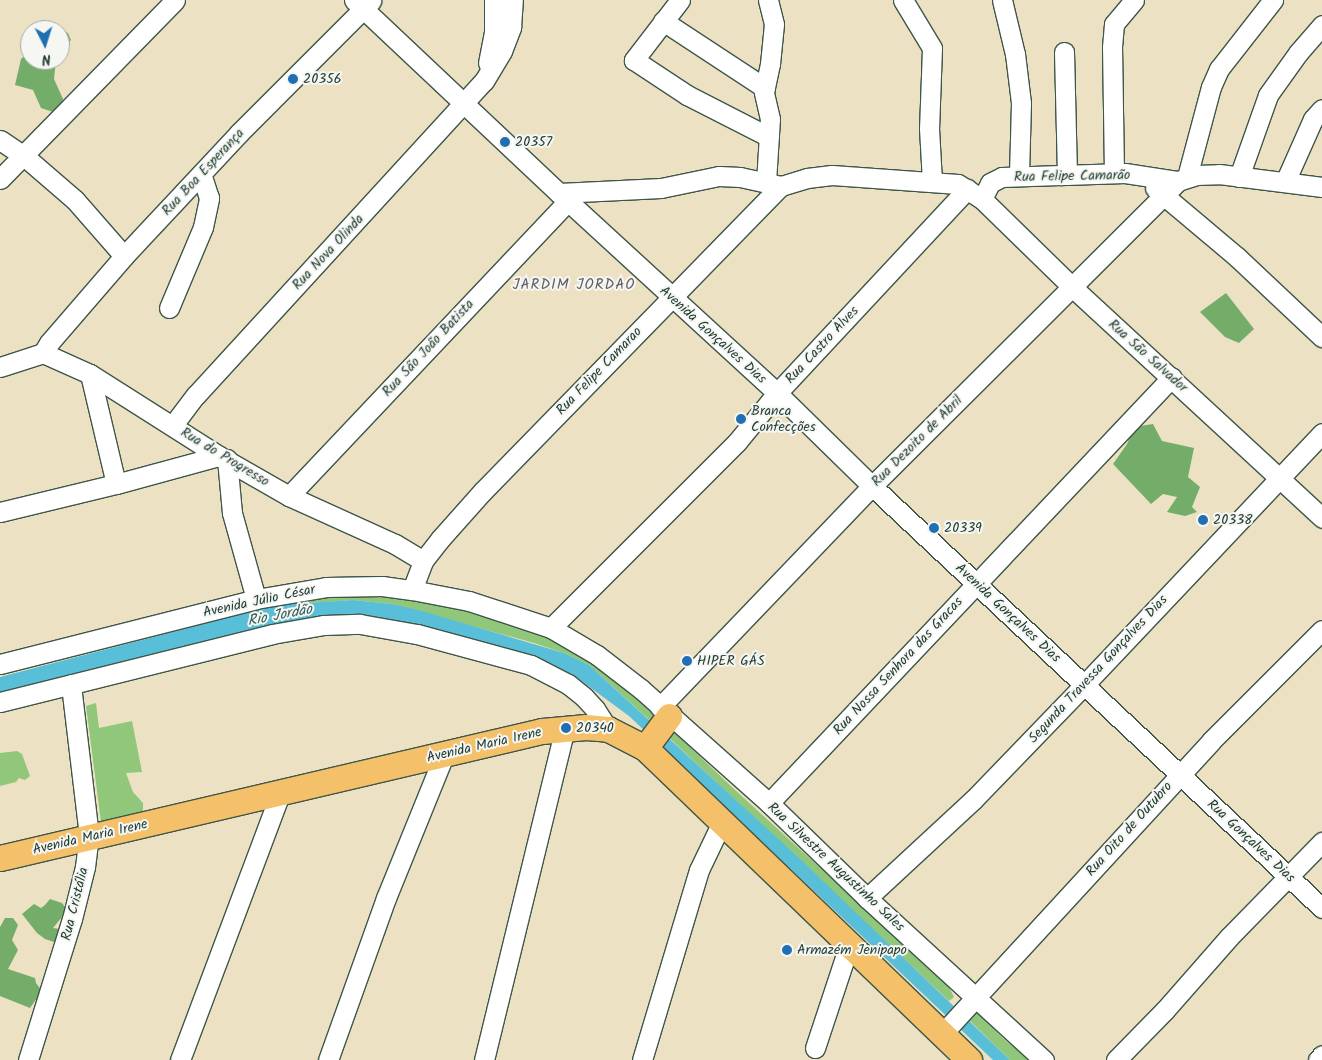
<!DOCTYPE html>
<meta charset="utf-8">
<style>
body{margin:0}
#map{position:relative;width:1322px;height:1060px;overflow:hidden;background:#ece2c3;font-family:Kalam,sans-serif}
div>[style]{position:absolute}
.green>*{inset:0;background:#91c77a}
.forest>*{inset:0;background:#74ac6a}
.water>*{inset:0;background:#59bed7}
.roads{filter:drop-shadow(1px 0 #3e5649) drop-shadow(-1px 0 #3e5649) drop-shadow(0 1px #3e5649) drop-shadow(0 -1px #3e5649)}
.minor>*{height:19px;margin:-9.5px;padding:0 9.5px;transform-origin:9.5px;border-radius:9.5px;background:#fff}
.major>*{height:25px;margin:-12.5px;padding:0 12.5px;transform-origin:12.5px;border-radius:12.5px;background:#f4c16a}
.dots>*{width:14px;height:14px;translate:-50% -50%;box-sizing:border-box;border:2px solid #f6f6f2;border-radius:50%}
span{translate:-50% -50%;white-space:nowrap;text-align:center;line-height:1.15;-webkit-text-stroke:4px #f6f6f2;paint-order:stroke}
.poi-label{font-size:14px;color:#1f3d34}
.left{translate:0 -50%;text-align:left}
.street-label{font-size:14px;color:#1f3d34}
.neighbourhood-label{font-size:15px;color:#635f66;letter-spacing:1px}
.water-label{font-size:15px;color:#2e5d5d;font-style:italic}
.north{position:absolute;left:20px;top:20px;width:50px;height:50px;box-sizing:border-box;background:#f6f6f2;border:1px solid #a0aca6;border-radius:50%;rotate:175deg;font-size:14px;font-weight:700;line-height:20px;text-align:center;color:#1f3d34}
.north::after{content:'';display:block;margin:auto;width:18px;height:22px;background:#1f6fb2;clip-path:polygon(50% 0,100% 100%,50% 72%,0 100%)}
</style>
<div id="map">
<div class="green">
<div style="clip-path:polygon(362px 593px,404px 596px,505px 618px,567px 645px,622px 683px,660px 721px,657px 727px,589px 665px,564px 653px,534px 643px,392px 604px,353px 600px,281px 605px,279px 601px)"></div>
<div style="clip-path:polygon(96px 703px,99px 728px,132px 721px,142px 772px,126px 773px,133px 792px,143px 803px,143px 812px,101px 822px,86px 706px)"></div>
<div style="clip-path:polygon(671px 729px,733px 788px,948px 985px,954px 997px,949px 1001px,665px 734px)"></div>
<div style="clip-path:polygon(17px 751px,22px 754px,30px 776px,25px 780px,19px 778px,16px 782px,0 786px,0 753px)"></div>
<div style="clip-path:polygon(970px 1013px,977px 1013px,1007px 1042px,1032px 1060px,1010px 1060px,966px 1017px)"></div>
</div>
<div class="forest">
<div style="clip-path:polygon(57px 29px,68px 33px,71px 40px,60px 52px,60px 30px)"></div>
<div style="clip-path:polygon(30px 50px,30px 60px,56px 60px,54px 79px,63px 99px,62px 108px,53px 112px,41px 108px,33px 90px,15px 85px,21px 59px)"></div>
<div style="clip-path:polygon(1226px 293px,1254px 329px,1239px 343px,1225px 337px,1200px 312px)"></div>
<div style="clip-path:polygon(1153px 424px,1162px 441px,1194px 448px,1188px 477px,1200px 487px,1192px 507px,1197px 512px,1185px 516px,1167px 512px,1177px 497px,1163px 494px,1151px 504px,1113px 464px,1127px 444px,1134px 427px)"></div>
<div style="clip-path:polygon(50px 899px,62px 903px,65px 907px,62px 917px,53px 928px,60px 929px,57px 943px,45px 939px,37px 933px,22px 914px,34px 904px,41px 908px,45px 905px)"></div>
<div style="clip-path:polygon(5px 918px,13px 918px,18px 925px,12px 940px,18px 950px,8px 969px,35px 978px,36px 983px,42px 991px,30px 1008px,0 996px,0 927px)"></div>
</div>
<div class="water">
<div style="clip-path:polygon(353px 600px,392px 604px,422px 611px,564px 653px,589px 665px,800px 859px,1010px 1060px,993px 1060px,629px 716px,576px 677px,552px 666px,468px 639px,395px 620px,343px 615px,264px 626px,0 696px,0 677px,276px 605px)"></div>
</div>
<div class="roads">
<div class="minor">
<div style="left:354px;top:0;width:282px;rotate:43.3deg"></div>
<div style="left:559px;top:193px;width:296px;rotate:42.5deg"></div>
<div style="left:777px;top:393px;width:133px;rotate:44.4deg"></div>
<div style="left:872px;top:486px;width:617px;rotate:43.16deg"></div>
<div style="left:680px;top:0;width:76px;rotate:127.5deg"></div>
<div style="left:634px;top:60px;width:64px;rotate:33.4deg"></div>
<div style="left:687px;top:95px;width:92px;rotate:27.1deg"></div>
<div style="left:903px;top:0;width:56px;rotate:58.9deg"></div>
<div style="left:932px;top:48px;width:80px;rotate:92.1deg"></div>
<div style="left:929px;top:128px;width:53px;rotate:86.8deg"></div>
<div style="left:1002px;top:0;width:56px;rotate:76.5deg"></div>
<div style="left:1015px;top:54px;width:49px;rotate:83deg"></div>
<div style="left:1021px;top:103px;width:73px;rotate:91.6deg"></div>
<div style="left:663px;top:21px;width:122px;rotate:33.3deg"></div>
<div style="left:1064px;top:52px;width:123px;rotate:88.6deg"></div>
<div style="left:488px;top:63px;width:31px;rotate:-79deg"></div>
<div style="left:494px;top:33px;width:33px;rotate:-90deg"></div>
<div style="left:0;top:140px;width:29px;rotate:34deg"></div>
<div style="left:24px;top:156px;width:67px;rotate:40.8deg"></div>
<div style="left:75px;top:200px;width:74px;rotate:48.8deg"></div>
<div style="left:1114px;top:173px;width:126px;rotate:-90.9deg"></div>
<div style="left:1112px;top:47px;width:23px;rotate:-85deg"></div>
<div style="left:1114px;top:24px;width:31px;rotate:-50deg"></div>
<div style="left:1187px;top:177px;width:93px;rotate:-75.1deg"></div>
<div style="left:1211px;top:87px;width:20px;rotate:-66deg"></div>
<div style="left:1219px;top:69px;width:88px;rotate:-52deg"></div>
<div style="left:1239px;top:177px;width:87px;rotate:-70.5deg"></div>
<div style="left:1268px;top:95px;width:52px;rotate:-54.5deg"></div>
<div style="left:1298px;top:53px;width:37px;rotate:-49deg"></div>
<div style="left:0;top:179px;width:250px;rotate:-45.6deg"></div>
<div style="left:766px;top:182px;width:63px;rotate:-86.4deg"></div>
<div style="left:770px;top:119px;width:28px;rotate:-103deg"></div>
<div style="left:764px;top:92px;width:29px;rotate:-78deg"></div>
<div style="left:770px;top:64px;width:40px;rotate:-84.3deg"></div>
<div style="left:774px;top:24px;width:25px;rotate:-104deg"></div>
<div style="left:1285px;top:182px;width:69px;rotate:-66deg"></div>
<div style="left:1313px;top:119px;width:13px;rotate:-48deg"></div>
<div style="left:1155px;top:188px;width:107px;rotate:40.1deg"></div>
<div style="left:1237px;top:257px;width:117px;rotate:43.3deg"></div>
<div style="left:559px;top:193px;width:102px;rotate:-2.8deg"></div>
<div style="left:661px;top:188px;width:59px;rotate:-11.7deg"></div>
<div style="left:719px;top:176px;width:21px;rotate:3deg"></div>
<div style="left:740px;top:177px;width:42px;rotate:12.4deg"></div>
<div style="left:982px;top:199px;width:18px;rotate:-63deg"></div>
<div style="left:990px;top:183px;width:13px;rotate:-27deg"></div>
<div style="left:1002px;top:177px;width:123px;rotate:-1.9deg"></div>
<div style="left:1125px;top:173px;width:54px;rotate:8.6deg"></div>
<div style="left:1178px;top:181px;width:19px;rotate:-18deg"></div>
<div style="left:1196px;top:175px;width:23px;rotate:-2deg"></div>
<div style="left:1219px;top:174px;width:104px;rotate:7.2deg"></div>
<div style="left:169px;top:308px;width:88px;rotate:-67.2deg"></div>
<div style="left:203px;top:227px;width:30px;rotate:-78deg"></div>
<div style="left:209px;top:198px;width:25px;rotate:-108deg"></div>
<div style="left:43px;top:353px;width:12px;rotate:-59deg"></div>
<div style="left:49px;top:343px;width:115px;rotate:-49.2deg"></div>
<div style="left:124px;top:256px;width:168px;rotate:-46.9deg"></div>
<div style="left:239px;top:133px;width:187px;rotate:-45deg"></div>
<div style="left:0;top:367px;width:45px;rotate:-18deg"></div>
<div style="left:43px;top:353px;width:51px;rotate:24.1deg"></div>
<div style="left:90px;top:374px;width:153px;rotate:32.4deg"></div>
<div style="left:219px;top:456px;width:81px;rotate:29.7deg"></div>
<div style="left:289px;top:496px;width:116px;rotate:24.4deg"></div>
<div style="left:395px;top:544px;width:33px;rotate:31deg"></div>
<div style="left:90px;top:374px;width:113px;rotate:76.7deg"></div>
<div style="left:173px;top:425px;width:38px;rotate:-53deg"></div>
<div style="left:196px;top:395px;width:426px;rotate:-47.5deg"></div>
<div style="left:484px;top:81px;width:35px;rotate:-59deg"></div>
<div style="left:502px;top:51px;width:26px;rotate:-69deg"></div>
<div style="left:511px;top:27px;width:27px;rotate:-86deg"></div>
<div style="left:227px;top:459px;width:54px;rotate:84.7deg"></div>
<div style="left:232px;top:513px;width:89px;rotate:74.4deg"></div>
<div style="left:289px;top:496px;width:406px;rotate:-46.6deg"></div>
<div style="left:0;top:512px;width:119px;rotate:-13.6deg"></div>
<div style="left:116px;top:484px;width:107px;rotate:-15.2deg"></div>
<div style="left:412px;top:590px;width:31px;rotate:-69deg"></div>
<div style="left:423px;top:561px;width:29px;rotate:-52deg"></div>
<div style="left:441px;top:538px;width:62px;rotate:-48.3deg"></div>
<div style="left:482px;top:492px;width:428px;rotate:-45.7deg"></div>
<div style="left:781px;top:186px;width:27px;rotate:-17deg"></div>
<div style="left:807px;top:178px;width:25px;rotate:-7deg"></div>
<div style="left:832px;top:175px;width:126px;rotate:4.1deg"></div>
<div style="left:958px;top:184px;width:28px;rotate:32deg"></div>
<div style="left:982px;top:199px;width:124px;rotate:44.3deg"></div>
<div style="left:1071px;top:286px;width:342px;rotate:42.7deg"></div>
<div style="left:551px;top:628px;width:263px;rotate:-45deg"></div>
<div style="left:737px;top:442px;width:63px;rotate:-50.8deg"></div>
<div style="left:777px;top:393px;width:279px;rotate:-47deg"></div>
<div style="left:0;top:664px;width:264px;rotate:-14.2deg"></div>
<div style="left:256px;top:599px;width:71px;rotate:-9.7deg"></div>
<div style="left:326px;top:587px;width:56px;rotate:-1deg"></div>
<div style="left:382px;top:586px;width:30px;rotate:8deg"></div>
<div style="left:412px;top:590px;width:58px;rotate:10.9deg"></div>
<div style="left:469px;top:601px;width:86px;rotate:18.2deg"></div>
<div style="left:551px;top:628px;width:53px;rotate:30.4deg"></div>
<div style="left:597px;top:655px;width:56px;rotate:37.7deg"></div>
<div style="left:641px;top:689px;width:171px;rotate:41.7deg"></div>
<div style="left:769px;top:803px;width:136px;rotate:44.1deg"></div>
<div style="left:867px;top:898px;width:240px;rotate:42.5deg"></div>
<div style="left:0;top:702px;width:280px;rotate:-14deg"></div>
<div style="left:272px;top:634px;width:53px;rotate:-9.8deg"></div>
<div style="left:324px;top:625px;width:36px;rotate:-2deg"></div>
<div style="left:360px;top:624px;width:58px;rotate:10deg"></div>
<div style="left:417px;top:634px;width:118px;rotate:15.2deg"></div>
<div style="left:531px;top:665px;width:42px;rotate:27.2deg"></div>
<div style="left:568px;top:684px;width:21px;rotate:39deg"></div>
<div style="left:584px;top:697px;width:16px;rotate:47deg"></div>
<div style="left:595px;top:709px;width:24px;rotate:57deg"></div>
<div style="left:660px;top:707px;width:306px;rotate:-46.2deg"></div>
<div style="left:872px;top:486px;width:432px;rotate:-44.9deg"></div>
<div style="left:769px;top:803px;width:586px;rotate:-46.59deg"></div>
<div style="left:867px;top:898px;width:144px;rotate:-42.8deg"></div>
<div style="left:973px;top:800px;width:160px;rotate:-46deg"></div>
<div style="left:1084px;top:685px;width:347px;rotate:-46.6deg"></div>
<div style="left:942px;top:1034px;width:398px;rotate:-47.4deg"></div>
<div style="left:1211px;top:741px;width:157px;rotate:-45deg"></div>
<div style="left:815px;top:1048px;width:108px;rotate:-71.7deg"></div>
<div style="left:28px;top:1060px;width:148px;rotate:-72.7deg"></div>
<div style="left:72px;top:919px;width:54px;rotate:-76deg"></div>
<div style="left:85px;top:867px;width:31px;rotate:-83deg"></div>
<div style="left:89px;top:836px;width:153px;rotate:-96.8deg"></div>
<div style="left:180px;top:1060px;width:284px;rotate:-69.4deg"></div>
<div style="left:328px;top:1060px;width:172px;rotate:-70.3deg"></div>
<div style="left:386px;top:898px;width:157px;rotate:-67.9deg"></div>
<div style="left:484px;top:1060px;width:342px;rotate:-76.3deg"></div>
<div style="left:642px;top:1060px;width:198px;rotate:-73.3deg"></div>
<div style="left:699px;top:870px;width:51px;rotate:-64.4deg"></div>
<div style="left:1116px;top:1060px;width:70px;rotate:-45.6deg"></div>
<div style="left:1165px;top:1010px;width:98px;rotate:-48.7deg"></div>
<div style="left:1230px;top:936px;width:132px;rotate:-45.6deg"></div>
<div style="left:1318px;top:1060px;width:6px;rotate:-51deg"></div>
</div>
<div class="major">
<div style="left:645px;top:748px;width:40px;rotate:-53deg"></div>
<div style="left:0;top:858px;width:557px;rotate:-13.19deg"></div>
<div style="left:542px;top:731px;width:44px;rotate:-5.2deg"></div>
<div style="left:586px;top:727px;width:22px;rotate:5deg"></div>
<div style="left:608px;top:729px;width:42px;rotate:27.2deg"></div>
<div style="left:645px;top:748px;width:450px;rotate:43.9deg"></div>
</div>
</div>
<div class="dots">
<div style="left:293px;top:79px;background:#1f6fb2"></div>
<div style="left:505px;top:142px;background:#1f6fb2"></div>
<div style="left:741px;top:419px;background:#1f6fb2"></div>
<div style="left:1203px;top:520px;background:#1f6fb2"></div>
<div style="left:934px;top:528px;background:#1f6fb2"></div>
<div style="left:687px;top:661px;background:#1f6fb2"></div>
<div style="left:566px;top:728px;background:#1f6fb2"></div>
<div style="left:787px;top:950px;background:#1f6fb2"></div>
</div>
<div class="poi-label">
<span class="left" style="left:303px;top:79px">20356</span>
<span class="left" style="left:515px;top:142px">20357</span>
<span class="left" style="left:751px;top:419px">Branca<br>Confecções</span>
<span class="left" style="left:1213px;top:520px">20338</span>
<span class="left" style="left:944px;top:528px">20339</span>
<span class="left" style="left:697px;top:661px">HIPER GÁS</span>
<span class="left" style="left:576px;top:728px">20340</span>
<span class="left" style="left:797px;top:950px">Armazém Jenipapo</span>
</div>
<div class="street-label">
<span style="left:203px;top:172px;rotate:-47deg">Rua Boa Esperança</span>
<span style="left:1072px;top:176px;rotate:-1deg">Rua Felipe Camarão</span>
<span style="left:328px;top:252px;rotate:-47deg">Rua Nova Olinda</span>
<span style="left:713px;top:335px;rotate:42deg">Avenida Gonçalves Dias</span>
<span style="left:822px;top:345px;rotate:-47deg">Rua Castro Alves</span>
<span style="left:428px;top:348px;rotate:-47deg">Rua São João Batista</span>
<span style="left:1148px;top:356px;rotate:42deg">Rua São Salvador</span>
<span style="left:599px;top:371px;rotate:-46deg">Rua Felipe Camarao</span>
<span style="left:917px;top:441px;rotate:-45deg">Rua Dezoito de Abril</span>
<span style="left:225px;top:457px;rotate:31deg">Rua do Progresso</span>
<span style="left:259px;top:601px;rotate:-12deg">Avenida Júlio César</span>
<span style="left:1008px;top:613px;rotate:43deg">Avenida Gonçalves Dias</span>
<span style="left:898px;top:666px;rotate:-47deg">Rua Nossa Senhora das Gracas</span>
<span style="left:1098px;top:669px;rotate:-47deg">Segunda Travessa Gonçalves Dias</span>
<span style="left:484px;top:745px;rotate:-13deg">Avenida Maria Irene</span>
<span style="left:1129px;top:829px;rotate:-48deg">Rua Oito de Outubro</span>
<span style="left:90px;top:837px;rotate:-13deg">Avenida Maria Irene</span>
<span style="left:1251px;top:841px;rotate:43deg">Rua Gonçalves Dias</span>
<span style="left:836px;top:867px;rotate:43deg">Rua Silvestre Augustinho Sales</span>
<span style="left:75px;top:904px;rotate:-76deg">Rua Cristália</span>
</div>
<div class="neighbourhood-label">
<span style="left:574px;top:286px">JARDIM JORDAO</span>
</div>
<div class="water-label">
<span style="left:280px;top:616px;rotate:-11deg">Rio Jordão</span>
</div>
<div class="north">N</div>
</div>
